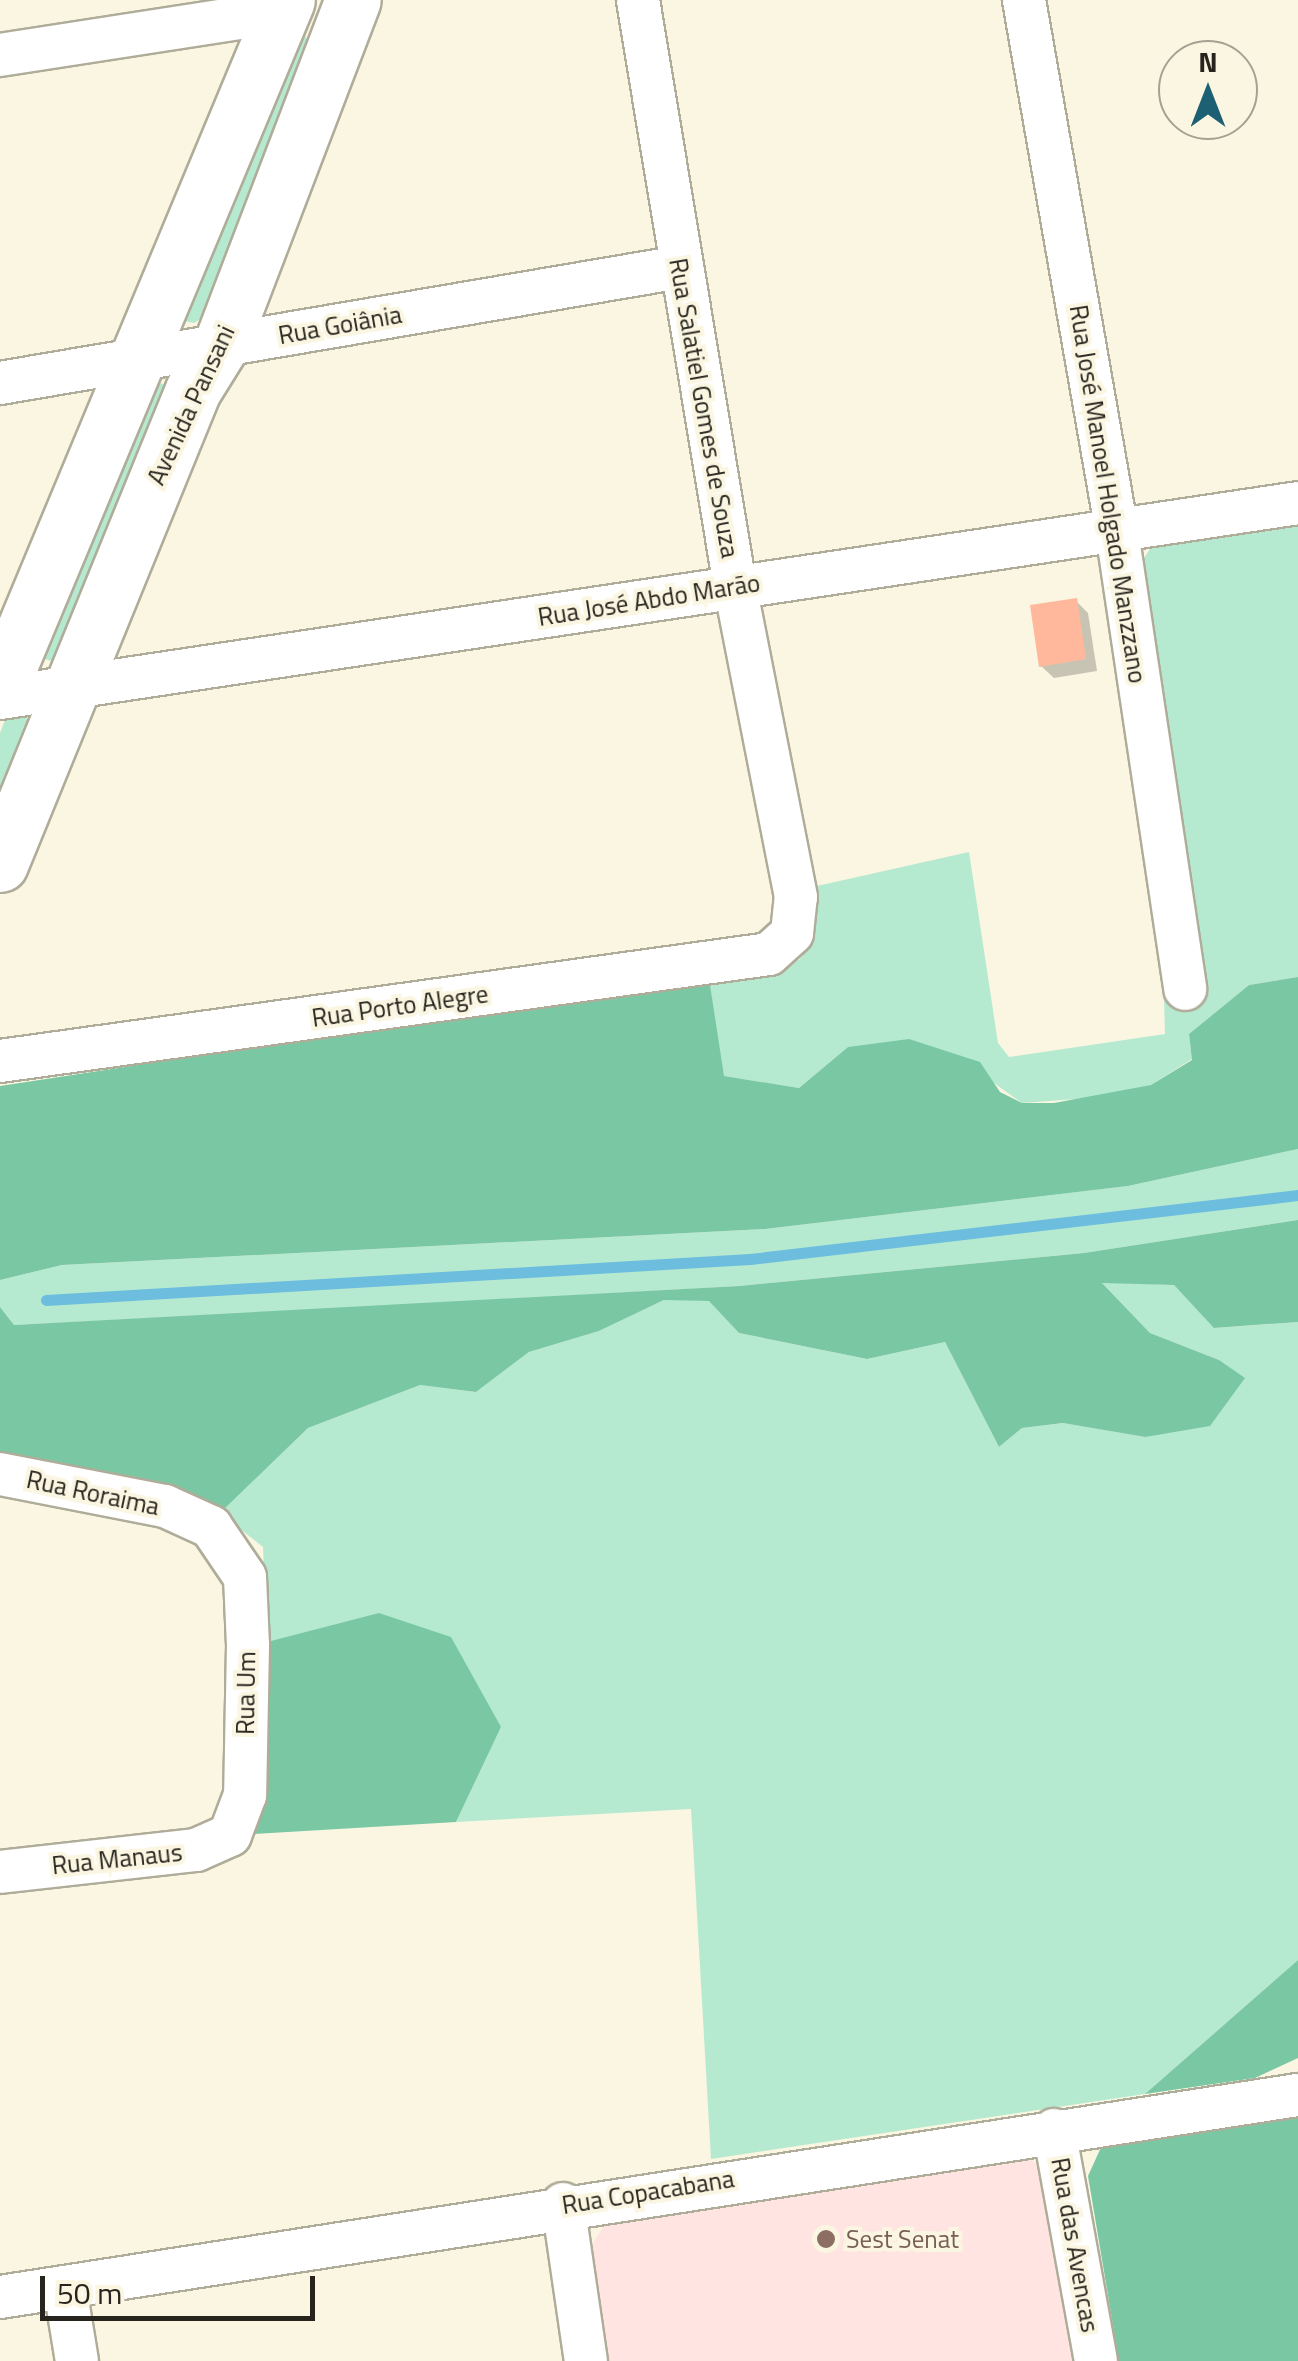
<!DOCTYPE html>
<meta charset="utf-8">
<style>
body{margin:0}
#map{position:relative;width:1298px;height:2361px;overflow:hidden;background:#faf6e2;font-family:"Titillium Web",sans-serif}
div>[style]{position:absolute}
.education>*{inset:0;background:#ffe4e1}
.green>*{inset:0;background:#b6ead0}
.forest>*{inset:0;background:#7ac7a4}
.shadow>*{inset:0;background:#0003}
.stream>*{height:11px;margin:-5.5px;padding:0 5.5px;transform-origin:5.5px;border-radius:5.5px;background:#6dbdde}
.building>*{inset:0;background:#ffb89b}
.roads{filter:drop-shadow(2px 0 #afac99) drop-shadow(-2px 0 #afac99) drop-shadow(0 2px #afac99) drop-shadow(0 -2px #afac99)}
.street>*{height:42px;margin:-21px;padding:0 21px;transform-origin:21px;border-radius:21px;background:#fff}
.secondary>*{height:55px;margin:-27.5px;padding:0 27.5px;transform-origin:27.5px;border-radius:27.5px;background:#fff}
.dots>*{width:28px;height:28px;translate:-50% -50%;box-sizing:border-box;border:5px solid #faf6e2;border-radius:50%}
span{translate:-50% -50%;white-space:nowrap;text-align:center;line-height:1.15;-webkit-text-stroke:8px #faf6e2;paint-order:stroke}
.street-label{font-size:25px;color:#26241d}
.education-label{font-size:25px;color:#785e54}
.left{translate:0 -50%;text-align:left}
.north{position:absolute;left:1158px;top:40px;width:100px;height:100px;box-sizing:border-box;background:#faf6e2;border:2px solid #a5a293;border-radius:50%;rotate:0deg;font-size:28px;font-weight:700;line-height:40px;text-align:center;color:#26241d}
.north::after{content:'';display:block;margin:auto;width:35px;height:45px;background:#1d6073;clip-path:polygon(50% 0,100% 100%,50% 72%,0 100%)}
.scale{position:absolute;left:40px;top:2276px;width:275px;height:45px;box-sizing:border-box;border:5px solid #26241d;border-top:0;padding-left:12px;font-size:30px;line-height:35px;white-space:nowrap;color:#26241d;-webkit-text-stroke:8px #faf6e2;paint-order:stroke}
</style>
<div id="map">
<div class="education">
<div style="clip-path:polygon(1020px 2150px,1045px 2171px,1076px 2361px,600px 2361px,584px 2257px,607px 2221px)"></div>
</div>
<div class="green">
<div style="clip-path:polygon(294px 36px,306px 37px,311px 49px,205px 316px,194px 323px,179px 320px)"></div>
<div style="clip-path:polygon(155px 381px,170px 387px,55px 662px,38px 657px)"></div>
<div style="clip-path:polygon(1298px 521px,1298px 977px,1249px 985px,1189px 1034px,1192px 1059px,1151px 1085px,1104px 1097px,1022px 1103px,987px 1078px,848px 1047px,799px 1088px,723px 1076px,709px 978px,799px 960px,813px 943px,817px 918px,808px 888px,969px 852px,998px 1043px,1009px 1057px,1165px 1034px,1164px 997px,1174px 1009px,1197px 1009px,1202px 994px,1143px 560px,1153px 544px)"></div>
<div style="clip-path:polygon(19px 715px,34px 722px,0 815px,0 733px,5px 720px)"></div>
<div style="clip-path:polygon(1298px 1149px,1298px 1220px,1084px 1253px,739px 1286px,359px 1308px,14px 1325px,0 1307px,0 1280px,62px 1265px,765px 1229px,1128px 1186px)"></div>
<div style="clip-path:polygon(1101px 1282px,1174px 1285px,1215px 1328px,1298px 1322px,1298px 1960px,1145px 2094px,711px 2159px,691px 1809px,456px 1822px,501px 1727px,320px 1630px,267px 1642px,263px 1547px,220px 1513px,308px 1428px,420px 1385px,476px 1392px,529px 1352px,599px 1331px,664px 1300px,709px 1300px,739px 1333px,867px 1359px,945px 1342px,999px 1447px,1022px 1428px,1064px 1423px,1145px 1437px,1219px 1360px,1150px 1333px)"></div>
</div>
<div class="forest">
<div style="clip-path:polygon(1298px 977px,1298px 1149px,1128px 1186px,765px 1229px,62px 1265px,0 1280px,0 1086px,709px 978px,724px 1076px,799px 1088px,848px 1047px,909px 1039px,980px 1062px,1000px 1092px,1022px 1103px,1054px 1103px,1151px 1085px,1192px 1060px,1189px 1034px,1249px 985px)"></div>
<div style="clip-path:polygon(1298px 1220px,1298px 1322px,1214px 1328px,1174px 1285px,1102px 1283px,1150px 1333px,1219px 1360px,1245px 1378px,1210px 1426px,1145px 1437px,1063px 1423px,1022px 1428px,999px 1447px,945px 1342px,867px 1359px,739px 1333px,709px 1301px,664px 1300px,599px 1331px,529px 1352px,476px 1392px,420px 1385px,308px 1428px,220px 1513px,0 1459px,0 1307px,14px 1325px,739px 1286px,1084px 1253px)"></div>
<div style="clip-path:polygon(379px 1613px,451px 1637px,501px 1727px,456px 1822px,253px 1834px,265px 1782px,267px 1642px)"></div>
<div style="clip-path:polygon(1298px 1960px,1298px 2058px,1255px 2078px,1145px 2094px)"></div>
<div style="clip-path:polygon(1298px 2117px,1298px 2361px,1119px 2361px,1088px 2176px,1103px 2143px)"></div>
</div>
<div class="shadow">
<div style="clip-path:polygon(1076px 601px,1088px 613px,1097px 671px,1054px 678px,1041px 666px)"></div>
</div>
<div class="stream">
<div style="left:46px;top:1300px;width:705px;rotate:-3.33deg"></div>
<div style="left:750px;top:1259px;width:552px;rotate:-6.66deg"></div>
</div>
<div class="building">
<div style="clip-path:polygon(1077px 598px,1086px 659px,1039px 667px,1030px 605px)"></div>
</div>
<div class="roads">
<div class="street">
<div style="left:1024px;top:0;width:540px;rotate:80.08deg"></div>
<div style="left:1117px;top:532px;width:462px;rotate:81.5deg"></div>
<div style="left:0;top:55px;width:287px;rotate:-8.8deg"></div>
<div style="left:0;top:383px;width:690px;rotate:-9.68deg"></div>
<div style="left:0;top:698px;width:1313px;rotate:-8.54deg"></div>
<div style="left:0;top:1061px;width:776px;rotate:-7.92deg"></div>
<div style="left:769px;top:954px;width:31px;rotate:-42deg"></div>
<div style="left:792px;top:933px;width:36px;rotate:-84deg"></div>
<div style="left:796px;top:897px;width:317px;rotate:-101.1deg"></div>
<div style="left:735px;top:586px;width:594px;rotate:-99.4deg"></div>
<div style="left:0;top:1474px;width:168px;rotate:11deg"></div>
<div style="left:165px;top:1506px;width:51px;rotate:24.5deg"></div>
<div style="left:211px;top:1527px;width:60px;rotate:55.8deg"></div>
<div style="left:245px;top:1577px;width:68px;rotate:87.5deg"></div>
<div style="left:248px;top:1645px;width:150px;rotate:91.1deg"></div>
<div style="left:245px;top:1795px;width:43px;rotate:110.6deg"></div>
<div style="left:230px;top:1835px;width:37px;rotate:156deg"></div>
<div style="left:196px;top:1850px;width:197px;rotate:173.6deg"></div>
<div style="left:1054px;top:2130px;width:235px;rotate:79.7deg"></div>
<div style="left:563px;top:2204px;width:159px;rotate:81.7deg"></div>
<div style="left:65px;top:2288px;width:74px;rotate:80.7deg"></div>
<div style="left:0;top:2297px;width:1314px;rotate:-8.85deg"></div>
</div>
<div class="secondary">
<div style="left:0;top:688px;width:745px;rotate:-67.36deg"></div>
<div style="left:0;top:864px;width:512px;rotate:-67.85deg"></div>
<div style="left:193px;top:390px;width:53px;rotate:-58.1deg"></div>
<div style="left:221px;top:345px;width:369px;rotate:-69.1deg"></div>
</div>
</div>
<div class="dots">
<div style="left:826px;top:2239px;background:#8d6e63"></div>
</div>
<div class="street-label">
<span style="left:340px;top:325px;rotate:-10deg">Rua Goiânia</span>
<span style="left:191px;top:405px;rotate:-65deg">Avenida Pansani</span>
<span style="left:704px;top:408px;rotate:80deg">Rua Salatiel Gomes de Souza</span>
<span style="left:1108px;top:494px;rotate:81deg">Rua José Manoel Holgado Manzzano</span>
<span style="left:649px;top:600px;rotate:-9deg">Rua José Abdo Marão</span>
<span style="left:400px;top:1006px;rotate:-8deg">Rua Porto Alegre</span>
<span style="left:93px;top:1493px;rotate:12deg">Rua Roraima</span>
<span style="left:246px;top:1693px;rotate:-89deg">Rua Um</span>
<span style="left:117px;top:1859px;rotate:-6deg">Rua Manaus</span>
<span style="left:648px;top:2192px;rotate:-9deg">Rua Copacabana</span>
<span style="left:1075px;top:2245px;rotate:80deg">Rua das Avencas</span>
</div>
<div class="education-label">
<span class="left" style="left:846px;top:2239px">Sest Senat</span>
</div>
<div class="north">N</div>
<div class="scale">50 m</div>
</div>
